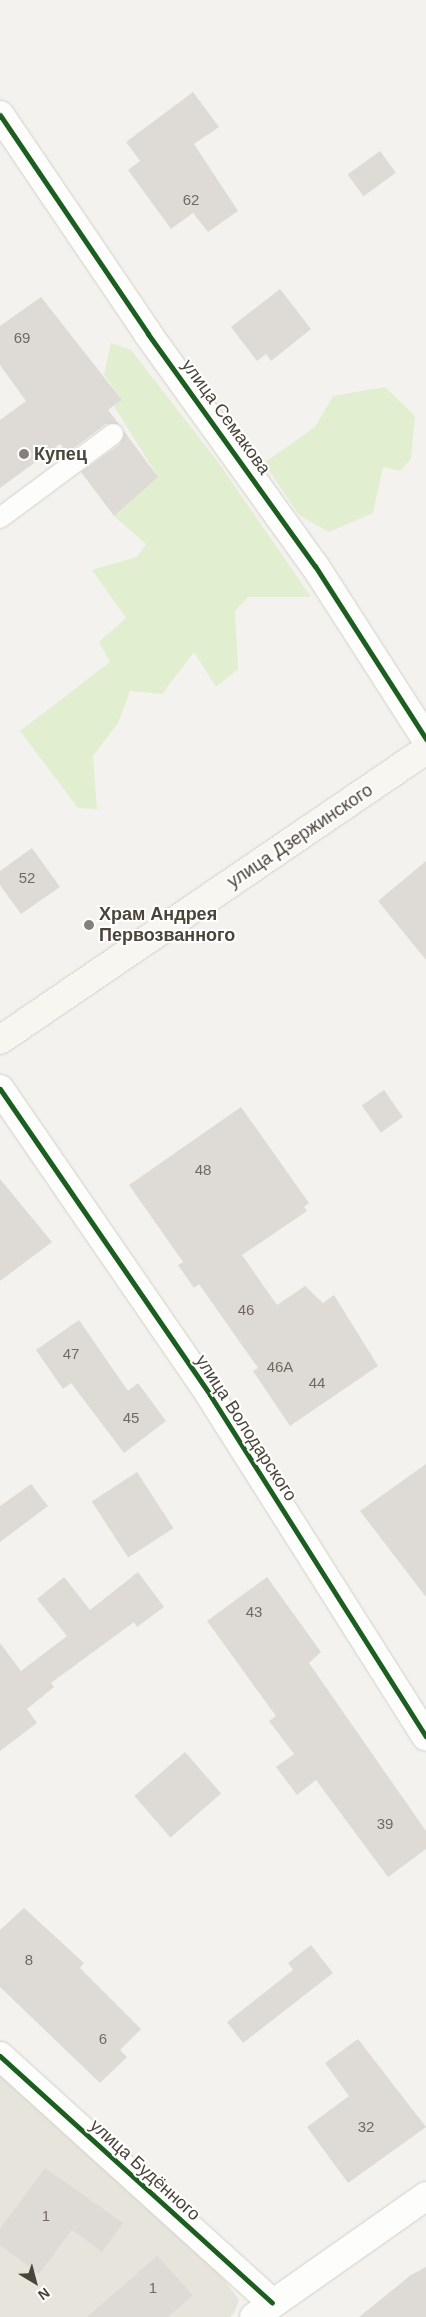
<!DOCTYPE html>
<html>
<head>
<meta charset="utf-8">
<style>
	body { margin:0 }
	#map { position:relative; width:426px; height:2317px; overflow:hidden; background:#f4f2ee; font-family:Arial,sans-serif }
	div>[style] { position:absolute }
	.residential>* { inset:0; background:#e7e4dc }
	.green>* { inset:0; background:#e1eecf }
	.building>* { inset:0; background:#dedbd6; transform-origin:0 0 }
	.roads { filter:drop-shadow(0 0 1px #d2d0cb) drop-shadow(0 0 1px #d2d0cb) }
	.service>* { height:20px; margin:-10px; padding:0 10px; transform-origin:10px; border-radius:10px; background:#fdfdfc }
	.minor>* { height:28px; margin:-14px; padding:0 14px; transform-origin:14px; border-radius:14px; background:#fdfdfc }
	.secondary>* { height:28px; margin:-14px; padding:0 14px; transform-origin:14px; border-radius:14px; background:#f7f6f1 }
	.cycleway>* { height:5px; margin:-2.5px; padding:0 2.5px; transform-origin:2.5px; border-radius:2.5px; background:#1b5e20 }
	.dots>* { width:14px; height:14px; translate:-50% -50%; box-sizing:border-box; border:2px solid #fff; border-radius:50% }
	span { translate:-50% -50%; white-space:nowrap; text-align:center; line-height:1.15; -webkit-text-stroke:4px #fff; paint-order:stroke }
	.number-label { font-size:15px; color:#706a61 }
	.number-label span { -webkit-text-stroke-width:0 }
	.street-label { font-size:18px; color:#4b4439 }
	.poi-label { font-size:18px; color:#4b4439; font-weight:700 }
	.left { translate:0 -50%; text-align:left }
	.north { position:absolute; left:10px; top:2257px; width:50px; height:50px; -webkit-text-stroke:4px #fff; paint-order:stroke; rotate:143deg; font-size:14px; font-weight:700; line-height:20px; text-align:center; color:#4b4439 }
	.north::after { content:''; display:block; margin:auto; width:18px; height:22px; background:#4b4439; clip-path:polygon(50% 0,100% 100%,50% 72%,0 100%) }
</style>
</head>
<body>
<div id="map">
	<div class="residential">
		<div style="clip-path:polygon(0 2071px,218px 2271px,239px 2300px,234px 2313px,230px 2317px,0 2317px)"></div>
	</div>
	<div class="green">
		<div style="clip-path:polygon(111px 343px,131px 350px,218px 462px,311px 597px,248px 597px,235px 611px,238px 669px,216px 687px,194px 652px,162px 694px,130px 691px,118px 723px,93px 756px,97px 809px,78px 808px,20px 731px,110px 662px,99px 642px,126px 618px,92px 570px,137px 557px,146px 544px,114px 516px,158px 477px,114px 406px,122px 400px,104px 375px)"></div>
		<div style="clip-path:polygon(385px 387px,415px 416px,411px 459px,400px 471px,383px 467px,373px 513px,329px 532px,299px 515px,264px 463px,315px 427px,333px 396px)"></div>
	</div>
	<div class="building">
		<div style="clip-path:polygon(193px 92px,219px 127px,194px 144px,238px 211px,208px 232px,193px 213px,171px 229px,128px 170px,140px 161px,126px 142px)"></div>
		<div style="left:380px;top:151px;width:27px;height:40px;rotate:54deg"></div>
		<div style="clip-path:polygon(280px 289px,311px 329px,271px 361px,266px 354px,257px 361px,231px 327px)"></div>
		<div style="clip-path:polygon(41px 297px,122px 400px,108px 410px,119px 424px,106px 424px,67px 453px,60px 444px,0 488px,0 420px,26px 401px,0 365px,0 326px)"></div>
		<div style="clip-path:polygon(124px 431px,158px 477px,114px 516px,81px 472px,120px 444px)"></div>
		<div style="clip-path:polygon(32px 848px,60px 887px,21px 914px,0 885px,0 871px)"></div>
		<div style="clip-path:polygon(426px 861px,426px 960px,378px 901px)"></div>
		<div style="left:384px;top:1090px;width:33px;height:27px;rotate:55deg"></div>
		<div style="clip-path:polygon(241px 1107px,309px 1203px,304px 1207px,307px 1211px,242px 1255px,277px 1305px,305px 1286px,323px 1303px,334px 1295px,378px 1366px,290px 1426px,253px 1371px,258px 1368px,199px 1284px,194px 1288px,178px 1265px,183px 1262px,129px 1185px)"></div>
		<div style="clip-path:polygon(0 1179px,52px 1242px,0 1281px)"></div>
		<div style="clip-path:polygon(79px 1320px,128px 1391px,138px 1383px,166px 1421px,124px 1453px,71px 1383px,63px 1389px,36px 1350px)"></div>
		<div style="clip-path:polygon(426px 1464px,426px 1597px,360px 1511px)"></div>
		<div style="left:137px;top:1472px;width:67px;height:54px;rotate:57deg"></div>
		<div style="clip-path:polygon(31px 1484px,48px 1506px,0 1542px,0 1506px)"></div>
		<div style="clip-path:polygon(138px 1572px,164px 1607px,137px 1627px,134px 1622px,51px 1683px,54px 1687px,27px 1709px,37px 1723px,0 1751px,0 1643px,21px 1671px,67px 1636px,37px 1599px,64px 1577px,90px 1610px)"></div>
		<div style="clip-path:polygon(267px 1577px,321px 1652px,309px 1663px,426px 1831px,426px 1849px,388px 1877px,316px 1780px,297px 1795px,276px 1767px,294px 1754px,269px 1721px,276px 1716px,207px 1621px)"></div>
		<div style="left:185px;top:1752px;width:55px;height:67px;rotate:49deg"></div>
		<div style="clip-path:polygon(24px 1908px,84px 1963px,80px 1968px,141px 2029px,120px 2050px,127px 2057px,100px 2083px,0 1987px,0 1930px)"></div>
		<div style="clip-path:polygon(311px 1945px,333px 1973px,243px 2043px,227px 2022px,293px 1970px,288px 1963px)"></div>
		<div style="clip-path:polygon(358px 2039px,426px 2127px,348px 2183px,307px 2127px,349px 2096px,325px 2063px)"></div>
		<div style="clip-path:polygon(45px 2168px,123px 2223px,102px 2252px,72px 2230px,39px 2274px,0 2245px,0 2229px)"></div>
		<div style="clip-path:polygon(157px 2256px,193px 2295px,168px 2317px,87px 2317px)"></div>
		<div style="clip-path:polygon(426px 2267px,426px 2317px,359px 2317px,411px 2275px)"></div>
	</div>
	<div class="roads">
		<div class="service">
			<div style="left:0;top:518px;width:141px;rotate:-36.6deg"></div>
		</div>
		<div class="minor">
			<div style="left:0;top:115px;width:264px;rotate:55.9deg"></div>
			<div style="left:148px;top:334px;width:286px;rotate:54.3deg"></div>
			<div style="left:315px;top:566px;width:206px;rotate:57.3deg"></div>
			<div style="left:0;top:1089px;width:371px;rotate:55.5deg"></div>
			<div style="left:210px;top:1395px;width:404px;rotate:57.7deg"></div>
			<div style="left:0;top:2056px;width:367px;rotate:42.2deg"></div>
			<div style="left:254px;top:2317px;width:210px;rotate:-35.1deg"></div>
		</div>
		<div class="secondary">
			<div style="left:0;top:1040px;width:515px;rotate:-34.25deg"></div>
		</div>
	</div>
	<div class="cycleway">
		<div style="left:0;top:115px;width:264px;rotate:55.9deg"></div>
		<div style="left:148px;top:334px;width:286px;rotate:54.3deg"></div>
		<div style="left:315px;top:566px;width:206px;rotate:57.3deg"></div>
		<div style="left:0;top:1089px;width:371px;rotate:55.5deg"></div>
		<div style="left:210px;top:1395px;width:404px;rotate:57.7deg"></div>
		<div style="left:0;top:2056px;width:367px;rotate:42.2deg"></div>
	</div>
	<div class="dots">
		<div style="left:24px;top:454px;background:#868178"></div>
		<div style="left:89px;top:925px;background:#868178"></div>
	</div>
	<div class="number-label">
		<span style="left:191px;top:200px">62</span>
		<span style="left:22px;top:338px">69</span>
		<span style="left:27px;top:878px">52</span>
		<span style="left:203px;top:1170px">48</span>
		<span style="left:246px;top:1310px">46</span>
		<span style="left:71px;top:1354px">47</span>
		<span style="left:280px;top:1367px">46А</span>
		<span style="left:317px;top:1383px">44</span>
		<span style="left:131px;top:1418px">45</span>
		<span style="left:254px;top:1612px">43</span>
		<span style="left:385px;top:1824px">39</span>
		<span style="left:29px;top:1960px">8</span>
		<span style="left:103px;top:2039px">6</span>
		<span style="left:366px;top:2127px">32</span>
		<span style="left:46px;top:2216px">1</span>
		<span style="left:153px;top:2288px">1</span>
	</div>
	<div class="street-label">
		<span style="left:226px;top:417px;rotate:54deg">улица Семакова</span>
		<span style="left:300px;top:836px;rotate:-34deg">улица Дзержинского</span>
		<span style="left:246px;top:1428px;rotate:57deg">улица Володарского</span>
		<span style="left:145px;top:2170px;rotate:42deg">улица Будённого</span>
	</div>
	<div class="poi-label">
		<span class="left" style="left:34px;top:454px">Купец</span>
		<span class="left" style="left:99px;top:925px">Храм Андрея<br>Первозванного</span>
	</div>
	<div class="north">N</div>
</div>
</body>
</html>
